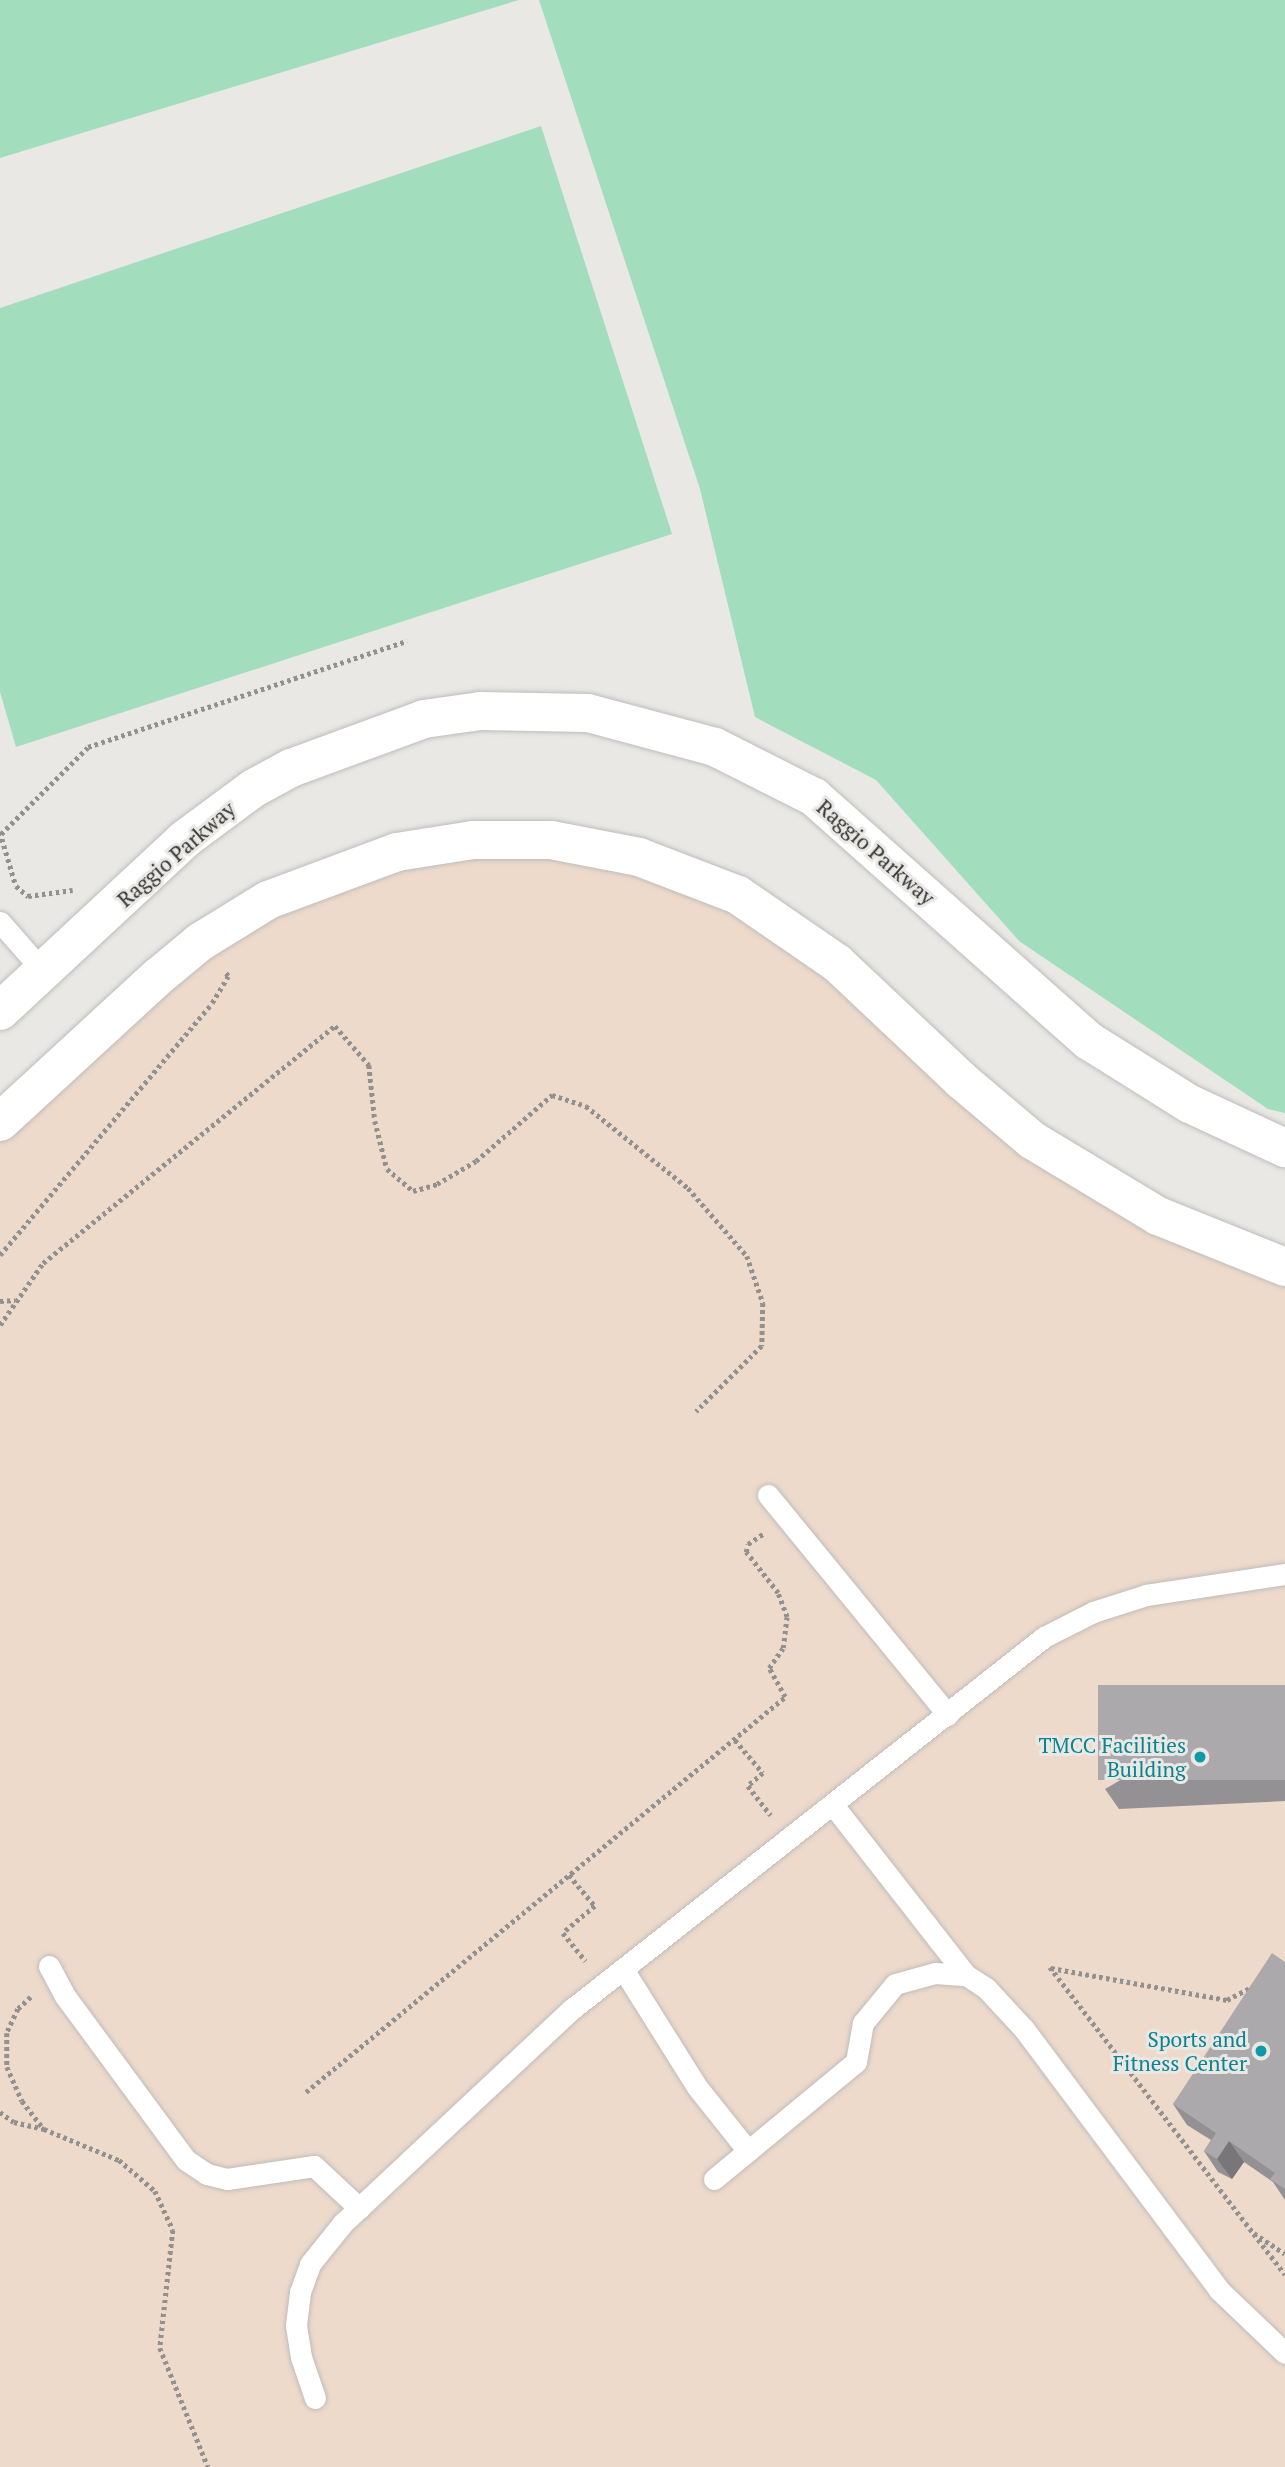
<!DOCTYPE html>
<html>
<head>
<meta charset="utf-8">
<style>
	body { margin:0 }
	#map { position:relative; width:1285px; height:2467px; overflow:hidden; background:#e9e8e5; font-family:"PT Serif",serif }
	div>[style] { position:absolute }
	.education>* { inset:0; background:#eedacb }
	.green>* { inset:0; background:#a2debd }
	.path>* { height:4.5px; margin-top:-2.25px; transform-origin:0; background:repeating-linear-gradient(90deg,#92918f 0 3.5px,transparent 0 7px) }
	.roads { filter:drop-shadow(0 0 2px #bebdba) drop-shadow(0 0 2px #bebdba) }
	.service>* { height:21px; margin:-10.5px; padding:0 10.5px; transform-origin:10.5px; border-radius:10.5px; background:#fff }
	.minor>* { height:38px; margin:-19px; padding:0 19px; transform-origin:19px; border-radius:19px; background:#fff }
	.wall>* { inset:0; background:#939194 }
	.shaded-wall>* { inset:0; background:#787678 }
	.building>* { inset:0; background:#aba9ac; transform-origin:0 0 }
	.dots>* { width:19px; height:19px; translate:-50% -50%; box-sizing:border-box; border:4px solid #e9e8e5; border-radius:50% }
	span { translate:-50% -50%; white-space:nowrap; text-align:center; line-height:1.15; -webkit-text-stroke:6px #e9e8e5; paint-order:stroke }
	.street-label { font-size:21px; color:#333332 }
	.culture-label { font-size:21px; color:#0d838f }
	.right { translate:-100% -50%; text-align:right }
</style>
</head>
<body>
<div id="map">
	<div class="education">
		<div style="clip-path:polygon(572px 846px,756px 911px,934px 1062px,1285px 1269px,1285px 2467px,0 2467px,0 1125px,213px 935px,389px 856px)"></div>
	</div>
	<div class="green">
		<div style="clip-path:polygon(0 0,519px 0,0 158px)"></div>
		<div style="clip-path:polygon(539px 0,1285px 0,1285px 1113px,1268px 1109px,1019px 941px,876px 780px,755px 717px,700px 489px)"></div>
		<div style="clip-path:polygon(541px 126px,672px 534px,16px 747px,0 692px,0 308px)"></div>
	</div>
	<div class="path">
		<div style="left:0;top:832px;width:56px;rotate:73.5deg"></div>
		<div style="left:16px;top:886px;width:16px;rotate:40deg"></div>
		<div style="left:28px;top:896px;width:45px;rotate:-7.6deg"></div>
		<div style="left:1px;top:834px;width:123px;rotate:-45deg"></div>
		<div style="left:88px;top:747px;width:336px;rotate:-18.4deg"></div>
		<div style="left:0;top:1255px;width:329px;rotate:-49.9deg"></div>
		<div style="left:212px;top:1003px;width:31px;rotate:-59deg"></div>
		<div style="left:228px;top:976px;width:6px;rotate:-129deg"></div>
		<div style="left:0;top:1301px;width:15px;rotate:-4deg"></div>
		<div style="left:0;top:1325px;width:75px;rotate:-55.3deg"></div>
		<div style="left:43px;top:1263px;width:376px;rotate:-39.1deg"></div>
		<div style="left:335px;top:1026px;width:52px;rotate:48.9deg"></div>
		<div style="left:369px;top:1065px;width:56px;rotate:83.9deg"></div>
		<div style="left:375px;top:1121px;width:49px;rotate:76deg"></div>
		<div style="left:387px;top:1169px;width:34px;rotate:40deg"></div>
		<div style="left:413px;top:1191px;width:25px;rotate:-16deg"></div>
		<div style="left:437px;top:1184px;width:45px;rotate:-30.5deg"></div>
		<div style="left:476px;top:1161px;width:101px;rotate:-41deg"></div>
		<div style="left:552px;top:1095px;width:36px;rotate:18deg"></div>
		<div style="left:586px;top:1106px;width:131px;rotate:38.8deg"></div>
		<div style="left:688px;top:1188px;width:90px;rotate:49.1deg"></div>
		<div style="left:747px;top:1256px;width:50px;rotate:71.2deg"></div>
		<div style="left:763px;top:1303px;width:43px;rotate:91.3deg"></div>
		<div style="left:762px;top:1346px;width:93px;rotate:135deg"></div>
		<div style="left:735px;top:1740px;width:43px;rotate:49.7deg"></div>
		<div style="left:763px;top:1773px;width:20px;rotate:139deg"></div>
		<div style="left:748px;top:1786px;width:37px;rotate:52deg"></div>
		<div style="left:569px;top:1875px;width:40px;rotate:50deg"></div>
		<div style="left:595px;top:1906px;width:42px;rotate:139.8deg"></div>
		<div style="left:563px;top:1933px;width:36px;rotate:51deg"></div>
		<div style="left:1050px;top:1967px;width:387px;rotate:52.6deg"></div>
		<div style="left:1051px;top:1968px;width:179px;rotate:10.3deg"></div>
		<div style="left:1227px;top:2000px;width:30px;rotate:-28deg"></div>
		<div style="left:31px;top:1997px;width:18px;rotate:137deg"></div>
		<div style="left:18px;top:2009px;width:26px;rotate:115deg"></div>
		<div style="left:7px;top:2033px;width:34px;rotate:90deg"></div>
		<div style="left:7px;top:2067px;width:37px;rotate:66deg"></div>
		<div style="left:22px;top:2101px;width:36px;rotate:52deg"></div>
		<div style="left:44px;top:2129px;width:81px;rotate:22.5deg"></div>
		<div style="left:119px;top:2160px;width:48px;rotate:40.7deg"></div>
		<div style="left:155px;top:2191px;width:43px;rotate:65.2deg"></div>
		<div style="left:173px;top:2230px;width:119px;rotate:96.3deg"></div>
		<div style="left:160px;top:2348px;width:128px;rotate:68deg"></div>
		<div style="left:306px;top:2092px;width:621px;rotate:-39.51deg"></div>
		<div style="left:785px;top:1697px;width:33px;rotate:-119deg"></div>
		<div style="left:769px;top:1668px;width:24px;rotate:-55deg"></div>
		<div style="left:783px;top:1648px;width:31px;rotate:-83deg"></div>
		<div style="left:787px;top:1617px;width:26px;rotate:-111deg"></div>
		<div style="left:778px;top:1593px;width:52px;rotate:-128deg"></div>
		<div style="left:746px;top:1552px;width:8px;rotate:-76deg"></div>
		<div style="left:748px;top:1544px;width:18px;rotate:-34deg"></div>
		<div style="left:0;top:2112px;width:17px;rotate:36deg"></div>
		<div style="left:14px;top:2122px;width:31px;rotate:13deg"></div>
		<div style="left:1254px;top:2233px;width:37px;rotate:34deg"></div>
	</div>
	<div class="roads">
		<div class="service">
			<div style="left:0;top:922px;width:65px;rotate:48.7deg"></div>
			<div style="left:768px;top:1495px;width:284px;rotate:50.7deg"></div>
			<div style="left:833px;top:1805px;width:216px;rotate:52deg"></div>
			<div style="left:49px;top:1966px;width:34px;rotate:62deg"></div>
			<div style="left:65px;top:1996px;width:204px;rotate:53.6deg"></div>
			<div style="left:186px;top:2160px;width:25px;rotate:34deg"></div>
			<div style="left:207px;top:2174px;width:21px;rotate:14deg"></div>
			<div style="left:227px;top:2179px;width:88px;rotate:-8.5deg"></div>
			<div style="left:314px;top:2166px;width:62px;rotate:43deg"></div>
			<div style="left:623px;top:1969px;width:139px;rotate:57.9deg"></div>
			<div style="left:697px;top:2087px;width:82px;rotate:51.4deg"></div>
			<div style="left:714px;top:2179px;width:184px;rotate:-39.5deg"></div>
			<div style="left:856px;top:2062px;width:40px;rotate:-80deg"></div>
			<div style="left:863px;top:2023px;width:50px;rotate:-50.6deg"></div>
			<div style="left:895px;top:1984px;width:41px;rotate:-15.4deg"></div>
			<div style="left:935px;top:1973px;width:31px;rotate:4deg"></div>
			<div style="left:966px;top:1975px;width:24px;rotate:33deg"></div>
			<div style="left:986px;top:1988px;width:56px;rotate:47.2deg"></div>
			<div style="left:1024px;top:2029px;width:326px;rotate:53.2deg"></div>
			<div style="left:1219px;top:2290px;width:91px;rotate:43.7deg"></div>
			<div style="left:315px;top:2398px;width:43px;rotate:-108.9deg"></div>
			<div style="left:301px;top:2357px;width:32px;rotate:-99deg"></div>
			<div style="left:296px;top:2325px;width:33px;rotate:-83deg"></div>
			<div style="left:300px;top:2292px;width:30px;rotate:-70deg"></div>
			<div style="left:310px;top:2264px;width:53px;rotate:-51.2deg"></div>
			<div style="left:343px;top:2223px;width:313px;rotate:-43.1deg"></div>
			<div style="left:572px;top:2009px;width:601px;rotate:-38.24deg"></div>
			<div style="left:1044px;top:1637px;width:55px;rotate:-27deg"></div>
			<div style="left:1093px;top:1612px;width:56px;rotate:-17.8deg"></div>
			<div style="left:1146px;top:1595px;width:141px;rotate:-8.6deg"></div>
		</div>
		<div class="minor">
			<div style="left:0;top:1011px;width:253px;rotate:-42.9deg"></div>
			<div style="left:185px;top:839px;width:86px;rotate:-36.5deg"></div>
			<div style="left:254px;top:788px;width:42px;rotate:-28.4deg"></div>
			<div style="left:291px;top:768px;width:142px;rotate:-20.2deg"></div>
			<div style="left:424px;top:719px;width:57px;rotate:-8.1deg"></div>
			<div style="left:480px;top:711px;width:108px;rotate:1.1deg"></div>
			<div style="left:588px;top:713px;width:131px;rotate:15deg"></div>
			<div style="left:715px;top:747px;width:111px;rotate:26.8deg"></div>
			<div style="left:814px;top:797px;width:368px;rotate:41.6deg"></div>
			<div style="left:1089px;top:1041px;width:119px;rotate:32deg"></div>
			<div style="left:1190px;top:1104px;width:105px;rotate:24.9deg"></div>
			<div style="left:0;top:1122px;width:216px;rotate:-42.6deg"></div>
			<div style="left:159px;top:976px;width:53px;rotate:-39.7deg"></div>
			<div style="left:200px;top:942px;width:80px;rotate:-31.7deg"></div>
			<div style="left:268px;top:900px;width:138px;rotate:-20.4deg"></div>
			<div style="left:397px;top:852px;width:77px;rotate:-9deg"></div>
			<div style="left:473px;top:840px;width:78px"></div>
			<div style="left:551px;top:840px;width:90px;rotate:10.9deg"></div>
			<div style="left:639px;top:857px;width:106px;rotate:21deg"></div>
			<div style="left:738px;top:895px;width:120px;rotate:34.5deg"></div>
			<div style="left:837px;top:963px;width:170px;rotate:43.3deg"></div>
			<div style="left:961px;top:1080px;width:93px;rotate:40.2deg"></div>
			<div style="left:1032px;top:1140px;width:147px;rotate:31.1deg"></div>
			<div style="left:1158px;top:1216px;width:137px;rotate:21.9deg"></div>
		</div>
	</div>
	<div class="wall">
		<div style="clip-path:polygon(1285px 1685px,1285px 1801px,1119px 1809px,1105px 1789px)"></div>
		<div style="clip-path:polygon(1285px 1962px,1285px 2200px,1273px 2182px,1244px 2162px,1232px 2179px,1218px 2172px,1204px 2151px,1211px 2140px,1187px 2125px,1173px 2104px)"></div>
	</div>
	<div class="shaded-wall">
		<div style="clip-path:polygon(1229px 2141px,1244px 2162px,1232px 2179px,1217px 2159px)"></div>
	</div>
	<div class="building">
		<div style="left:1285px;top:1685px;width:95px;height:187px;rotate:90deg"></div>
		<div style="clip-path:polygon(1272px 1953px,1285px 1962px,1285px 2189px,1270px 2179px,1275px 2173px,1229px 2141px,1217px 2159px,1204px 2151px,1216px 2133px,1173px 2104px)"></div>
	</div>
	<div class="dots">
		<div style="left:1200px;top:1757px;background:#0f9aa8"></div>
		<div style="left:1261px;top:2051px;background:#0f9aa8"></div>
	</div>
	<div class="street-label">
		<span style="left:876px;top:852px;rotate:41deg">Raggio Parkway</span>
		<span style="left:176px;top:854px;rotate:-41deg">Raggio Parkway</span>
	</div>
	<div class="culture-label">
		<span class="right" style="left:1186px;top:1757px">TMCC Facilities<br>Building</span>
		<span class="right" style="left:1247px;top:2051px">Sports and<br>Fitness Center</span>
	</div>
</div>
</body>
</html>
